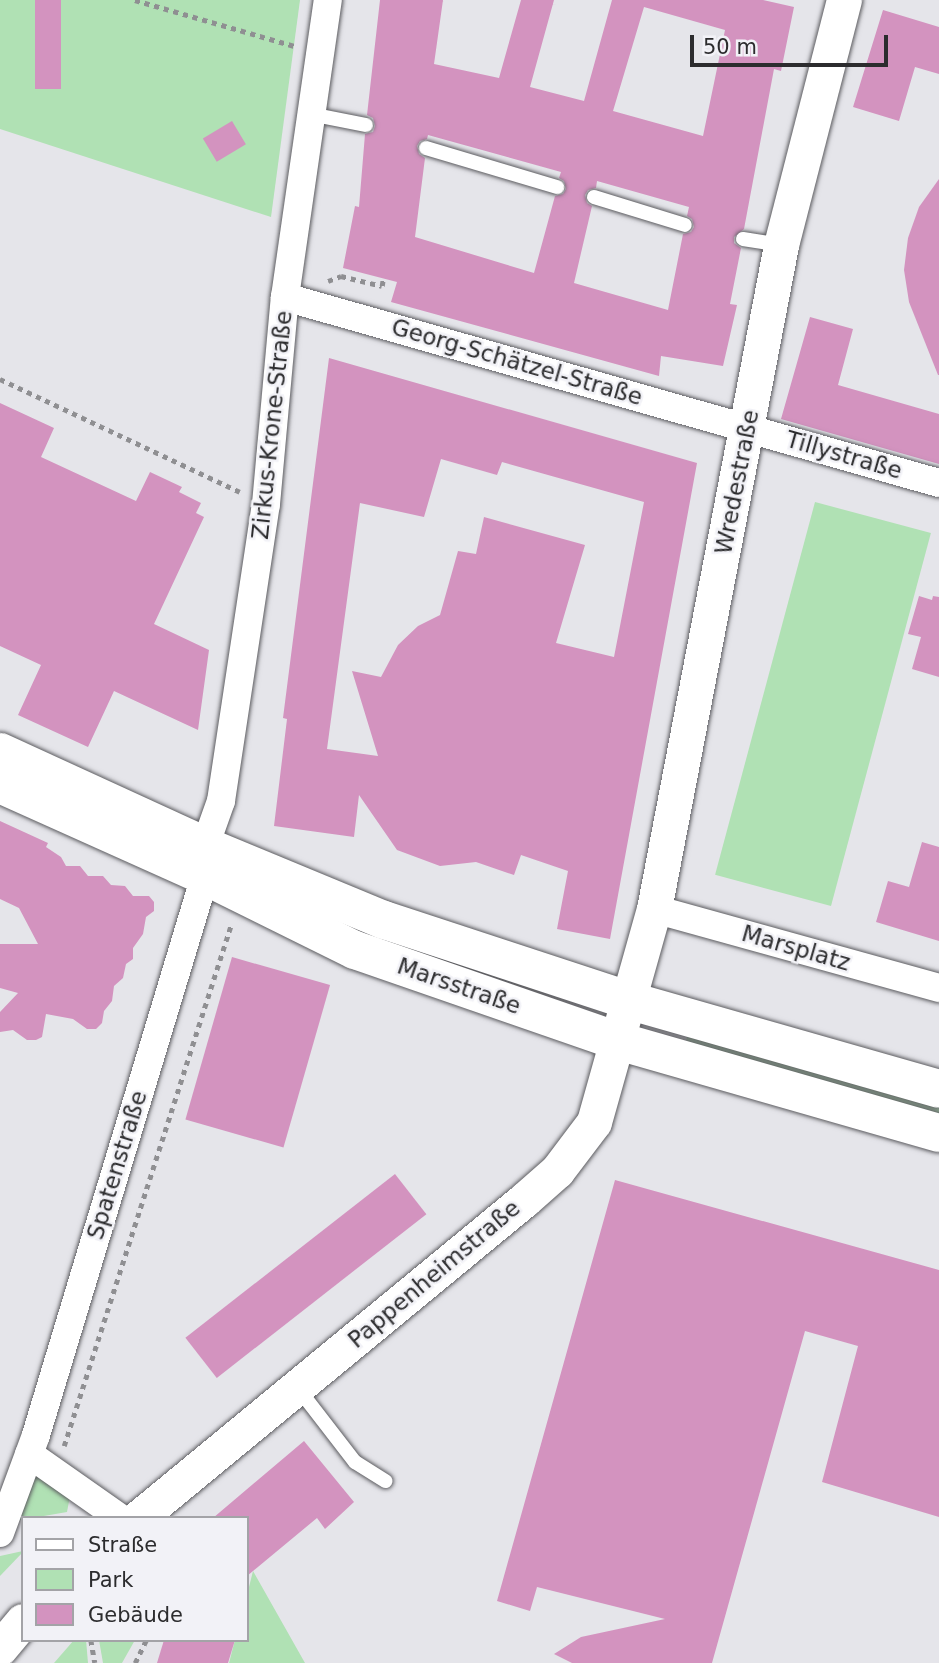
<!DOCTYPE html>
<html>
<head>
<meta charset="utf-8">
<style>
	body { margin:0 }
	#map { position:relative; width:939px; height:1663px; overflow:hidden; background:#e5e5ea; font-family:"DejaVu Sans",sans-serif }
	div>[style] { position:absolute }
	.green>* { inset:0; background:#b0e1b4; transform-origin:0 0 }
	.building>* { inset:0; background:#d393bf; transform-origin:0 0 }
	.path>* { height:4.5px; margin-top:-2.25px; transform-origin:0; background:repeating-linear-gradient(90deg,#8f8f92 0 5px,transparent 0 10px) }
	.roads { filter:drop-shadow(0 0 2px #5c5c60) drop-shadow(0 0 2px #5c5c60) }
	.service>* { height:14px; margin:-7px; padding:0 7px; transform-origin:7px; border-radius:7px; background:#fff }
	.minor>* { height:28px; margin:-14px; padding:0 14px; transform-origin:14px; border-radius:14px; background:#fff }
	.tertiary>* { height:35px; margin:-17.5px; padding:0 17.5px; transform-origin:17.5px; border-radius:17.5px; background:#fff }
	.secondary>* { height:38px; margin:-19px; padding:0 19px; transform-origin:19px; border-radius:19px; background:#fff }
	span { translate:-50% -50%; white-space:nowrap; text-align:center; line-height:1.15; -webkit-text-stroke:5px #f2f2f7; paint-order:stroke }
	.street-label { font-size:23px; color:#2c2c2e }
	.legend { position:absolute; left:21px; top:1516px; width:228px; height:126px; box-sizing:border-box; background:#f2f2f7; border:2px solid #a3a3a7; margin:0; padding:9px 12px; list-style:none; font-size:21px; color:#2c2c2e }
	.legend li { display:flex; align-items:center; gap:14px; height:35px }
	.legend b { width:35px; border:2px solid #a3a3a7 }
	.scale { position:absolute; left:690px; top:35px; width:198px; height:32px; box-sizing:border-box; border:4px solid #2c2c2e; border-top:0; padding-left:9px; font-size:21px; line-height:24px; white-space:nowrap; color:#2c2c2e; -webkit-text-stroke:5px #f2f2f7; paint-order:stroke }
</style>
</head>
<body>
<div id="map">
	<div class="green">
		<div style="clip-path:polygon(0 0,300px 0,271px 217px,0 129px)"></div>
		<div style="left:815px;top:502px;width:120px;height:386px;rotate:15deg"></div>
		<div style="clip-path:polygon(687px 1035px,939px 1101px,939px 1115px,686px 1044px)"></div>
		<div style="clip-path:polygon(31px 1470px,70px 1496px,67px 1512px,15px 1521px)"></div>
		<div style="clip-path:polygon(23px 1551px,23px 1552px,0 1576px,0 1556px)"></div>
		<div style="clip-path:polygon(253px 1571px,305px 1663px,229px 1663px,235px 1640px,247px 1640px,247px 1595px)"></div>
		<div style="clip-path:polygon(74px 1640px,86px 1640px,88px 1663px,54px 1663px)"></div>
		<div style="clip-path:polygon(99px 1640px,135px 1640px,122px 1663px,103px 1663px)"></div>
	</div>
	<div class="building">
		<div style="left:35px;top:0;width:26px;height:89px"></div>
		<div style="clip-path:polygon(evenodd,380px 0,443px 0,434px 64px,499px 78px,521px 0,554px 0,530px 87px,584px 101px,612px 0,763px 0,794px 7px,781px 71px,774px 69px,744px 229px,734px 237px,734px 243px,741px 248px,730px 304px,737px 305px,723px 366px,661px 356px,659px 376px,391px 302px,397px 282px,343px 268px,355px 206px,359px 207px,365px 134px,373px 132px,375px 126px,373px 118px,367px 115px,380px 0,644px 7px,725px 30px,703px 136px,613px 111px,644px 7px,380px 0,428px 135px,561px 172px,559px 178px,564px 181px,566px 189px,563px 194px,555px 196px,534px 273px,415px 237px,425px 158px,419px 154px,417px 146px,420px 141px,427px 139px,428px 135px,380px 0,597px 181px,689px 207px,687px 216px,692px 219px,694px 227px,691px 232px,683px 234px,668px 310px,574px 283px,592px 206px,587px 203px,585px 195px,588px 190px,596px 188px,597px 181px)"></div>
		<div style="clip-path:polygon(883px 10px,939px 27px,939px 74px,915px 67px,899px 121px,853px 107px)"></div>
		<div style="left:232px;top:121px;width:27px;height:34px;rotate:59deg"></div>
		<div style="clip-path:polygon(939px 179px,939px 375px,938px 375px,909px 302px,904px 270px,908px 238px,919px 207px)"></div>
		<div style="clip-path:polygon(810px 317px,853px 329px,838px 385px,939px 414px,939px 464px,781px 419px)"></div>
		<div style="clip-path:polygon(evenodd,329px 358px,697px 463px,610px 939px,557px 929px,568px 871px,521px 855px,514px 875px,476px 862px,440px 866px,397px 850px,359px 795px,354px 837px,274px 826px,287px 719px,283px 718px,329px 358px,441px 459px,497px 475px,502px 462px,644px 502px,614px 657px,556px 643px,585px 545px,484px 517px,476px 554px,458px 551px,440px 615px,418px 626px,398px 645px,381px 677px,352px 671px,378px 756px,327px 749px,360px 503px,424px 517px,441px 459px)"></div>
		<div style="clip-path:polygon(0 403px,54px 428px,41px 457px,136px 501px,150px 472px,182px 487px,179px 492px,201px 503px,196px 513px,204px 517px,154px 624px,209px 650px,198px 730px,114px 691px,88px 747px,18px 715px,41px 665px,0 646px)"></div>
		<div style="clip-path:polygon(919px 596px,932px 600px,933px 596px,939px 597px,939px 677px,912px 669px,921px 637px,908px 634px)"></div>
		<div style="clip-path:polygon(0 821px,48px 843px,46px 847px,61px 857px,66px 866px,80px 866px,88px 876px,103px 876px,111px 885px,125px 886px,133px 896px,149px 896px,154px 902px,154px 911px,146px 917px,143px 934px,133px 948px,133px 959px,126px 964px,123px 978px,114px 986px,112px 1001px,104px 1011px,102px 1023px,96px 1029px,87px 1029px,73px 1019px,46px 1014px,42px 1037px,36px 1040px,27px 1040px,13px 1030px,0 1032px,0 1012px,18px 993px,0 988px,0 944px,38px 944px,19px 908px,0 899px)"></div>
		<div style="clip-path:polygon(922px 842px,939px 847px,939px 941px,876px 922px,888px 881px,909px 887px)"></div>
		<div style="left:232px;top:957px;width:102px;height:169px;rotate:16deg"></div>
		<div style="left:395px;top:1174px;width:51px;height:266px;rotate:52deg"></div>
		<div style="clip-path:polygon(615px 1180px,939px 1270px,939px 1517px,822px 1482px,858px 1346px,805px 1331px,712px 1663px,572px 1663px,554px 1654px,581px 1637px,665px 1619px,537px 1587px,530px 1611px,497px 1601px)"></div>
		<div style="clip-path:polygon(304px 1441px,354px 1502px,325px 1529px,317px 1518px,247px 1576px,247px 1518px,213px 1518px)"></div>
		<div style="clip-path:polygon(164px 1640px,235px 1640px,228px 1663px,157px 1663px)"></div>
	</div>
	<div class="path">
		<div style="left:135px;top:0;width:166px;rotate:16.1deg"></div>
		<div style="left:328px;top:281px;width:14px;rotate:-21deg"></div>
		<div style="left:341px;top:276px;width:42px;rotate:13.7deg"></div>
		<div style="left:382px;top:286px;width:7px;rotate:-82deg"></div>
		<div style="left:0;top:379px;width:265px;rotate:25.2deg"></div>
		<div style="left:64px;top:1446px;width:547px;rotate:-72.23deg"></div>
		<div style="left:91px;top:1640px;width:23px;rotate:80deg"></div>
		<div style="left:135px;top:1663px;width:25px;rotate:-64deg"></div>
	</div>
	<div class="roads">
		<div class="service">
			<div style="left:310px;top:114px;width:57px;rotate:11.1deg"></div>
			<div style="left:426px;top:148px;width:137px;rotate:16.6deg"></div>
			<div style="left:594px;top:197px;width:95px;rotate:17.1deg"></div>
			<div style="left:743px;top:239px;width:38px;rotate:9deg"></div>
			<div style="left:297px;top:1387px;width:95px;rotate:52.3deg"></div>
			<div style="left:355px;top:1462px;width:36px;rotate:32deg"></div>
		</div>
		<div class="minor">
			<div style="left:285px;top:297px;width:680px;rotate:15.88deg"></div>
			<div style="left:205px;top:846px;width:48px;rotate:-70.4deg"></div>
			<div style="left:221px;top:801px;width:300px;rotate:-81.4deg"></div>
			<div style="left:266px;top:504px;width:208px;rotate:-84.8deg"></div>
			<div style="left:285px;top:297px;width:300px;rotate:-81.8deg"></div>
			<div style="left:654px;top:909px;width:296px;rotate:15.5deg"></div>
			<div style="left:29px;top:1454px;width:111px;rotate:35.1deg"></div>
			<div style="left:0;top:1533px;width:104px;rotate:-69.8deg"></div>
			<div style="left:36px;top:1435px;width:584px;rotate:-73.18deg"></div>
		</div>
		<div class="tertiary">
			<div style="left:138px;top:1518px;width:500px;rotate:-39.48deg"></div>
			<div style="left:524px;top:1200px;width:44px;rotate:-41.3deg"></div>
			<div style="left:557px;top:1171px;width:61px;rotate:-52.9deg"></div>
			<div style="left:594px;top:1122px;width:221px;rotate:-74.3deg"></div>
			<div style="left:654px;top:909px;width:676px;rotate:-79.17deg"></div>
			<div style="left:781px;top:245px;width:253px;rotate:-75.6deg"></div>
			<div style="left:0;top:1648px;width:35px;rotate:-50deg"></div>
		</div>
		<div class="secondary">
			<div style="left:0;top:752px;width:226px;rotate:24.6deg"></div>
			<div style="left:205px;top:846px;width:194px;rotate:22.5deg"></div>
			<div style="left:384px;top:920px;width:256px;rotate:18.2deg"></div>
			<div style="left:627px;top:1000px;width:324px;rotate:15.9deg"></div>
			<div style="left:0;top:784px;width:225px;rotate:24.2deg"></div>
			<div style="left:205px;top:876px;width:167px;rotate:26.3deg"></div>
			<div style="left:355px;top:950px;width:278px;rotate:19.1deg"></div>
			<div style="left:618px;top:1041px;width:334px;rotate:16deg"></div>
		</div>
	</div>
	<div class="street-label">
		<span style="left:517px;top:362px;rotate:16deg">Georg-Schätzel-Straße</span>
		<span style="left:272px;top:425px;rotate:-84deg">Zirkus-Krone-Straße</span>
		<span style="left:844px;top:455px;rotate:16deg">Tillystraße</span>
		<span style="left:737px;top:482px;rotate:-79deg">Wredestraße</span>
		<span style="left:796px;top:948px;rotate:16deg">Marsplatz</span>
		<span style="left:459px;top:986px;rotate:19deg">Marsstraße</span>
		<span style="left:117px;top:1165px;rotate:-73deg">Spatenstraße</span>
		<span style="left:434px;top:1274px;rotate:-40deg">Pappenheimstraße</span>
	</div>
	<ul class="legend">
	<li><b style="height:9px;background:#fff"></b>Straße</li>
	<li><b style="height:19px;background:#b0e1b4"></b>Park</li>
	<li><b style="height:19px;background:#d393bf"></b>Gebäude</li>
	</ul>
	<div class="scale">50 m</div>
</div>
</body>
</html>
